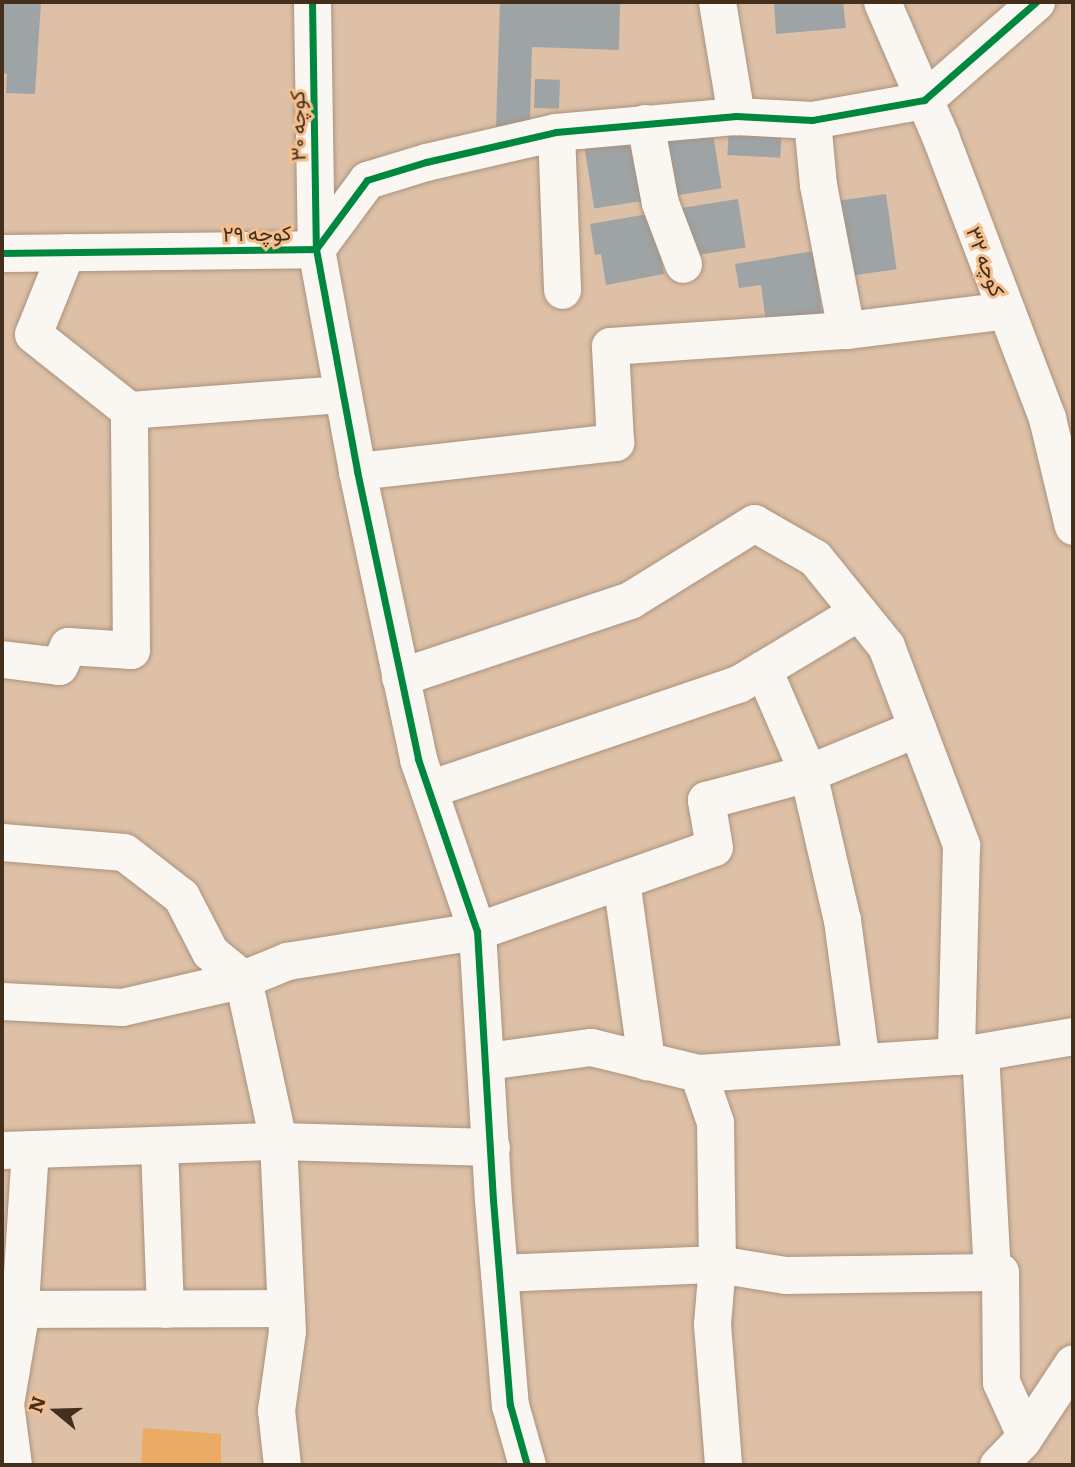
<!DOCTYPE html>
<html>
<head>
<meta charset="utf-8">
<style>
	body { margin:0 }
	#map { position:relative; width:1075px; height:1467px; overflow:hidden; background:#ddc0a6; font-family:Literata,Vazirmatn,serif }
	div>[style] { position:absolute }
	.green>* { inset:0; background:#ecab64 }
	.building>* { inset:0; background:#9ea3a5; transform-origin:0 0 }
	.roads { filter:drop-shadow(0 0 2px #a9927e) drop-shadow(0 0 2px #a9927e) }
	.minor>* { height:37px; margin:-18.5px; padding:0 18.5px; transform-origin:18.5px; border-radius:18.5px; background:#faf6f2 }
	.cycleway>* { height:7px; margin:-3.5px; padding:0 3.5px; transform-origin:3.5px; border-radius:3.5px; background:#00873e }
	span { translate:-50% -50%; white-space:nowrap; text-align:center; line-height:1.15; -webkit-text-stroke:6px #f4bf8f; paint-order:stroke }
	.street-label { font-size:21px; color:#442f1c }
	.frame { position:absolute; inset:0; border:4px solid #442f1c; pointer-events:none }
	.north { position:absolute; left:21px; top:1376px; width:70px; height:70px; -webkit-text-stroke:5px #f4bf8f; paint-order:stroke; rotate:289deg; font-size:19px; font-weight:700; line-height:28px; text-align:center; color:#442f1c }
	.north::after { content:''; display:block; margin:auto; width:24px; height:32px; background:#442f1c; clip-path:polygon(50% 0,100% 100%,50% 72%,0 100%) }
</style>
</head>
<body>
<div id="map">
	<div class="green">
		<div style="clip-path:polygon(143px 1428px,221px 1434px,221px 1465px,141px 1465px)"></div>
	</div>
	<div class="building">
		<div style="clip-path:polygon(2px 2px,41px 2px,35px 94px,6px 93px,7px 74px,2px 73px)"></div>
		<div style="clip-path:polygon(500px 2px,620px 2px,619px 50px,532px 47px,530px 120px,496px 127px)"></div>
		<div style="clip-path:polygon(774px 2px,843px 2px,846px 28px,776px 34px)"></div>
		<div style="left:535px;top:79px;width:25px;height:29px;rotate:2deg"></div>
		<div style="left:711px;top:121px;width:68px;height:56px;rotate:81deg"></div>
		<div style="left:729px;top:124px;width:53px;height:31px;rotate:3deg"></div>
		<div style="left:637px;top:140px;width:61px;height:53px;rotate:81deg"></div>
		<div style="left:886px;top:194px;width:76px;height:54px;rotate:82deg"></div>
		<div style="left:738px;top:199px;width:49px;height:62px;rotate:81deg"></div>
		<div style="clip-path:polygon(654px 213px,664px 274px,606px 285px,601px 254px,595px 255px,590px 224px)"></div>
		<div style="clip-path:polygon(813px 251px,822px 313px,766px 322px,761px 285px,739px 288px,735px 264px)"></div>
	</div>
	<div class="roads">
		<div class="minor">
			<div style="left:312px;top:2px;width:247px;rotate:89.1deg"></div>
			<div style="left:316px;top:249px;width:226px;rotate:79.5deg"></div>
			<div style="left:357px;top:471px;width:294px;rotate:78deg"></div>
			<div style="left:418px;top:759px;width:182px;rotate:71.1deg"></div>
			<div style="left:477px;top:931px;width:269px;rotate:86.6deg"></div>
			<div style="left:493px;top:1200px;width:206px;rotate:85.3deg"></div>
			<div style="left:510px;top:1405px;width:62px;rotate:74.2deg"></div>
			<div style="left:717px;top:2px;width:116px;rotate:80.5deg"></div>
			<div style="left:882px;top:2px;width:146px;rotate:66.6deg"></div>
			<div style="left:940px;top:136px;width:302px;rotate:69.2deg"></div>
			<div style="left:1047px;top:418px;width:111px;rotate:76.5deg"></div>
			<div style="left:645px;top:123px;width:81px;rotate:79.4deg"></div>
			<div style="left:660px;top:203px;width:65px;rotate:69.3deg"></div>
			<div style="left:556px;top:132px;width:158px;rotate:87.8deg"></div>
			<div style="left:66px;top:252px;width:88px;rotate:111.9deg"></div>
			<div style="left:33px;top:334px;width:122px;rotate:38.4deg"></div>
			<div style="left:2px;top:253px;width:314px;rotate:-0.7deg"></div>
			<div style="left:316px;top:249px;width:86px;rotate:-53.5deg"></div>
			<div style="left:367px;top:180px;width:62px;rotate:-17deg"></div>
			<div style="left:426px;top:162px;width:133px;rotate:-13deg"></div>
			<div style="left:556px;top:132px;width:181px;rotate:-5.1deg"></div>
			<div style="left:736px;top:116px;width:76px;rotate:3deg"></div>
			<div style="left:812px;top:120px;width:114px;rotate:-10.1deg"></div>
			<div style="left:924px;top:100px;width:149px;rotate:-41.2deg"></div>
			<div style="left:846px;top:330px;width:161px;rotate:-7.1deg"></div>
			<div style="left:357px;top:471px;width:260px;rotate:-6.4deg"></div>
			<div style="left:615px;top:442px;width:96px;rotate:-93deg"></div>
			<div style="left:610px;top:346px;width:237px;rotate:-3.9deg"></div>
			<div style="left:846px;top:330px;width:148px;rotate:-100.9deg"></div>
			<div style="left:818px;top:185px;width:65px;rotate:-95.3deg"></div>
			<div style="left:2px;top:659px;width:57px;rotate:7deg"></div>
			<div style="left:59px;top:666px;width:22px;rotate:-66deg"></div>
			<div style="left:68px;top:646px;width:63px;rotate:3.6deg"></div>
			<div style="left:131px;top:650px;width:240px;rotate:-90.5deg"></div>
			<div style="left:129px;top:410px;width:214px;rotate:-4.3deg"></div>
			<div style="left:763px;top:669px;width:113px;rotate:66.6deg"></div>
			<div style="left:808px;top:773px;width:151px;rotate:77deg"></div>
			<div style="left:842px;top:920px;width:143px;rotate:82.4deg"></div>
			<div style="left:400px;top:677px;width:243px;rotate:-18.5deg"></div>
			<div style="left:630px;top:600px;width:146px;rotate:-31.8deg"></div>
			<div style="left:754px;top:523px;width:70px;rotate:29.8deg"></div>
			<div style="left:815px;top:558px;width:113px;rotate:51.1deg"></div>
			<div style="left:886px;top:646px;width:213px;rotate:69.3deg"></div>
			<div style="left:961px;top:845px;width:211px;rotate:91.4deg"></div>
			<div style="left:429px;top:789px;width:326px;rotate:-18.8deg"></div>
			<div style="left:738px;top:684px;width:140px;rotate:-31deg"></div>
			<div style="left:2px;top:842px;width:122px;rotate:4.7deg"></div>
			<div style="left:124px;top:852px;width:72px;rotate:37.7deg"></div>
			<div style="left:181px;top:896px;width:63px;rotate:62.6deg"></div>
			<div style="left:210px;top:952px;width:43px;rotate:39.3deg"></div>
			<div style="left:243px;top:979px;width:166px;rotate:77.8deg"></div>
			<div style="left:278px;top:1141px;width:190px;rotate:87.3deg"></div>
			<div style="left:287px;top:1331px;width:80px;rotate:97.9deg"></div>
			<div style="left:276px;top:1410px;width:55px;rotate:83.8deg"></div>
			<div style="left:621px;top:880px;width:183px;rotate:82.1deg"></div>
			<div style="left:2px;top:1001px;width:120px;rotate:2.9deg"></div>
			<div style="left:122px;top:1007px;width:124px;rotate:-13deg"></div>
			<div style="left:243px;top:979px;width:48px;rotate:-22.2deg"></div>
			<div style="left:287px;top:961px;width:192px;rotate:-9deg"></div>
			<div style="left:477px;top:931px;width:251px;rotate:-19.5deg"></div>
			<div style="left:714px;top:847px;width:48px;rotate:-99.7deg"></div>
			<div style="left:706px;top:800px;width:106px;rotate:-14.8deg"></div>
			<div style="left:808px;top:773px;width:118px;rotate:-22.4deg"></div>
			<div style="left:980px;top:1052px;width:220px;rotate:86.9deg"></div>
			<div style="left:487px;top:1061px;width:105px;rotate:-7.7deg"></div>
			<div style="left:591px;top:1047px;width:110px;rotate:13.7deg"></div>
			<div style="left:698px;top:1073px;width:52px;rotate:70.9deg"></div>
			<div style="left:715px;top:1122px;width:142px;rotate:89.2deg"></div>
			<div style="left:717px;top:1264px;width:60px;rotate:94.8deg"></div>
			<div style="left:712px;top:1324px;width:141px;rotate:85.5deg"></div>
			<div style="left:698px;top:1073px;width:259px;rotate:-3.8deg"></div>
			<div style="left:956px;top:1056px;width:119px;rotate:-9.7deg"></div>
			<div style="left:159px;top:1146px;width:163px;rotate:87.9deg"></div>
			<div style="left:2px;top:1150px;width:276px;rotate:-1.9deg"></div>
			<div style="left:278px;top:1141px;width:213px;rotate:1.6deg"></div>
			<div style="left:499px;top:1273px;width:218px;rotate:-2.4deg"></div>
			<div style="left:717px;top:1264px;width:69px;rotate:9.2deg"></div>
			<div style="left:785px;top:1275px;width:215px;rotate:-0.8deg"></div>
			<div style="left:1000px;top:1272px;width:110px;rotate:89.5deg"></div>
			<div style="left:1001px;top:1382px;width:58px;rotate:65.6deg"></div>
			<div style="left:19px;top:1319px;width:168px;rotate:-86.3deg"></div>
			<div style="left:2px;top:1404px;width:3px"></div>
			<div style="left:5px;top:1404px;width:96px;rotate:-80.4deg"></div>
			<div style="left:21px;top:1309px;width:265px;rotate:-0.2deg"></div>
			<div style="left:5px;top:1404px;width:62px;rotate:82.5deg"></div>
			<div style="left:998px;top:1465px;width:35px;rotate:-46deg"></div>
			<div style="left:1022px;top:1440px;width:92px;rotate:-56.5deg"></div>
		</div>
	</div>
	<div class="cycleway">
		<div style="left:312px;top:2px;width:247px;rotate:89.1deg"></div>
		<div style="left:316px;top:249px;width:226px;rotate:79.5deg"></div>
		<div style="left:357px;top:471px;width:294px;rotate:78deg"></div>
		<div style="left:418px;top:759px;width:182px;rotate:71.1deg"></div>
		<div style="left:477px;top:931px;width:269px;rotate:86.6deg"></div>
		<div style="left:493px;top:1200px;width:206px;rotate:85.3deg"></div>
		<div style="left:510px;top:1405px;width:62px;rotate:74.2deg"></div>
		<div style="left:2px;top:253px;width:314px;rotate:-0.7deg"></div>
		<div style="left:316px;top:249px;width:86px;rotate:-53.5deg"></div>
		<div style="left:367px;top:180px;width:62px;rotate:-17deg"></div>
		<div style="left:426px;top:162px;width:133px;rotate:-13deg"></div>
		<div style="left:556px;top:132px;width:181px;rotate:-5.1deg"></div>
		<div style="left:736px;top:116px;width:76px;rotate:3deg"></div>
		<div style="left:812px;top:120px;width:114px;rotate:-10.1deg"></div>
		<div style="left:924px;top:100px;width:149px;rotate:-41.2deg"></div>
	</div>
	<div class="street-label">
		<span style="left:296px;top:126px;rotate:-91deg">کوچه ۳۰</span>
		<span style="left:257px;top:232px;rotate:-1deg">کوچه ۲۹</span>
		<span style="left:987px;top:261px;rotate:69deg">کوچه ۳۲</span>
	</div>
	<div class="frame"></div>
	<div class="north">N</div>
</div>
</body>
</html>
